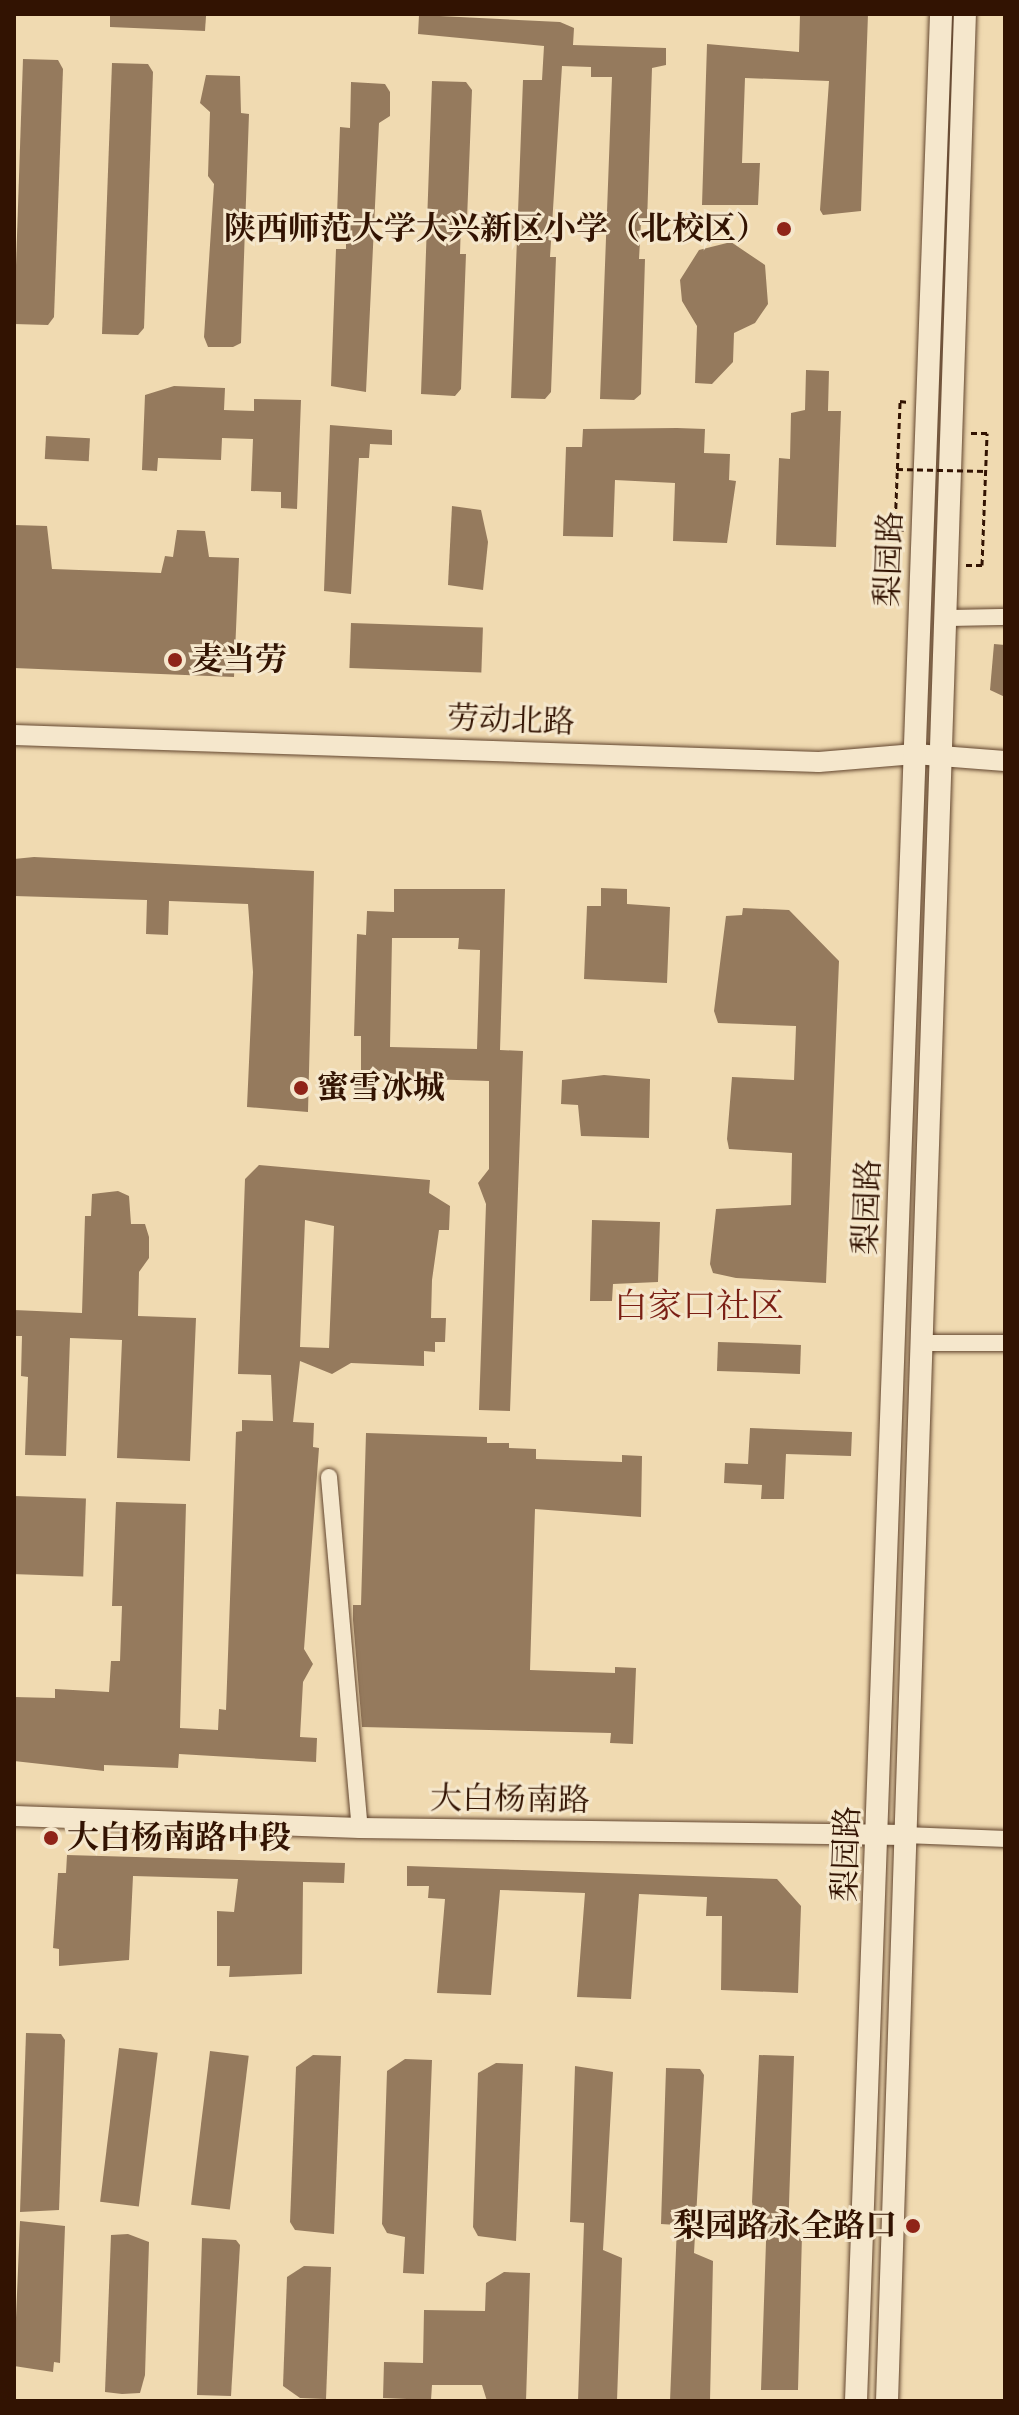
<!DOCTYPE html>
<html>
<head>
<meta charset="utf-8">
<style>
	body { margin:0 }
	#map { position:relative; width:1019px; height:2415px; overflow:hidden; background:#f0dab1; font-family:"IM FELL Great Primer","Noto Serif SC",serif }
	div>[style] { position:absolute }
	.building>* { inset:0; background:#957a5d; transform-origin:0 0 }
	.path>* { height:3px; margin-top:-1.5px; transform-origin:0; background:repeating-linear-gradient(90deg,#321302 0 6px,transparent 0 10px) }
	.roads { filter:drop-shadow(0 0 2px #62452e) drop-shadow(0 0 2px #62452e) }
	.minor>* { height:16px; margin:-8px; padding:0 8px; transform-origin:8px; border-radius:8px; background:#f5e7cc }
	.tertiary>* { height:20px; margin:-10px; padding:0 10px; transform-origin:10px; border-radius:10px; background:#f5e7cc }
	.secondary>* { height:22px; margin:-11px; padding:0 11px; transform-origin:11px; border-radius:11px; background:#f5e7cc }
	.path-bridge>* { height:3px; margin-top:-1.5px; transform-origin:0; background:repeating-linear-gradient(90deg,#321302 0 6px,transparent 0 10px) }
	.dots>* { width:22px; height:22px; translate:-50% -50%; box-sizing:border-box; border:4px solid #f5e7cc; border-radius:50% }
	span { translate:-50% -50%; white-space:nowrap; text-align:center; line-height:1.15; -webkit-text-stroke:6px #f5e7cc; paint-order:stroke }
	.poi-label { font-size:32px; color:#321302; font-weight:700 }
	.right { translate:-100% -50%; text-align:right }
	.left { translate:0 -50%; text-align:left }
	.street-label { font-size:32px; color:#321302 }
	.neighbourhood-label { font-size:34px; color:#7a1f14 }
	.frame { position:absolute; inset:0; border:16px solid #321302; pointer-events:none }
</style>
</head>
<body>
<div id="map">
	<div class="building">
		<div style="clip-path:polygon(110px 14px,206px 16px,205px 31px,110px 27px)"></div>
		<div style="clip-path:polygon(800px 14px,868px 14px,861px 211px,823px 215px,820px 210px,829px 81px,745px 78px,742px 163px,760px 163px,758px 205px,702px 205px,707px 44px,799px 52px)"></div>
		<div style="clip-path:polygon(419px 15px,560px 22px,574px 28px,573px 45px,666px 48px,666px 65px,652px 68px,647px 223px,641px 223px,639px 259px,645px 259px,641px 394px,634px 400px,600px 399px,612px 77px,591px 77px,591px 67px,562px 66px,550px 257px,556px 257px,551px 392px,545px 399px,511px 398px,523px 80px,542px 80px,544px 46px,418px 34px)"></div>
		<div style="clip-path:polygon(23px 59px,58px 60px,63px 69px,54px 317px,48px 325px,14px 324px)"></div>
		<div style="clip-path:polygon(112px 63px,148px 64px,153px 72px,144px 328px,138px 335px,102px 334px)"></div>
		<div style="clip-path:polygon(206px 75px,240px 76px,241px 113px,249px 114px,241px 343px,233px 347px,208px 347px,204px 337px,214px 184px,208px 176px,210px 112px,200px 103px)"></div>
		<div style="clip-path:polygon(432px 81px,466px 82px,472px 90px,467px 220px,461px 220px,460px 254px,466px 254px,461px 389px,455px 396px,421px 394px)"></div>
		<div style="clip-path:polygon(351px 82px,385px 84px,390px 92px,390px 116px,379px 123px,366px 392px,331px 386px,336px 249px,346px 249px,346px 234px,347px 216px,337px 216px,340px 127px,350px 128px)"></div>
		<div style="clip-path:polygon(731px 242px,765px 265px,768px 304px,755px 323px,734px 333px,733px 362px,712px 384px,695px 383px,697px 326px,682px 301px,680px 280px,699px 250px)"></div>
		<div style="clip-path:polygon(806px 370px,829px 371px,828px 411px,841px 411px,836px 547px,776px 545px,779px 458px,790px 459px,791px 413px,805px 410px)"></div>
		<div style="clip-path:polygon(174px 386px,225px 388px,224px 410px,254px 411px,254px 399px,301px 400px,297px 509px,281px 508px,281px 492px,251px 491px,253px 439px,222px 438px,221px 460px,158px 458px,157px 471px,142px 470px,145px 395px)"></div>
		<div style="clip-path:polygon(330px 425px,392px 430px,392px 445px,370px 444px,369px 458px,359px 458px,351px 594px,324px 591px)"></div>
		<div style="clip-path:polygon(677px 428px,705px 429px,704px 453px,730px 454px,729px 480px,736px 481px,727px 543px,673px 541px,675px 483px,615px 480px,613px 537px,563px 536px,566px 447px,582px 447px,583px 429px)"></div>
		<div style="left:46px;top:436px;width:44px;height:23px;rotate:3deg"></div>
		<div style="clip-path:polygon(452px 506px,481px 510px,488px 542px,483px 590px,448px 585px)"></div>
		<div style="clip-path:polygon(14px 525px,47px 526px,52px 569px,161px 573px,165px 556px,173px 557px,177px 530px,205px 531px,209px 557px,239px 558px,234px 677px,14px 668px)"></div>
		<div style="left:351px;top:623px;width:132px;height:45px;rotate:2deg"></div>
		<div style="clip-path:polygon(994px 644px,1005px 645px,1005px 697px,990px 690px)"></div>
		<div style="clip-path:polygon(34px 857px,314px 871px,308px 1112px,247px 1107px,253px 972px,248px 904px,169px 901px,168px 935px,146px 934px,147px 900px,14px 896px,14px 859px)"></div>
		<div style="clip-path:polygon(601px 888px,627px 889px,627px 904px,670px 907px,667px 983px,584px 979px,587px 906px,601px 906px)"></div>
		<div style="clip-path:polygon(evenodd,394px 889px,505px 889px,500px 1050px,523px 1051px,510px 1411px,479px 1410px,486px 1204px,478px 1183px,489px 1169px,489px 1081px,361px 1077px,361px 1036px,354px 1036px,357px 934px,366px 935px,367px 911px,394px 912px,394px 889px,392px 938px,459px 938px,458px 949px,480px 950px,477px 1049px,390px 1047px,392px 938px)"></div>
		<div style="clip-path:polygon(743px 908px,789px 910px,839px 961px,826px 1283px,736px 1278px,713px 1273px,710px 1264px,716px 1209px,791px 1205px,792px 1153px,729px 1149px,727px 1139px,732px 1077px,794px 1080px,796px 1026px,718px 1023px,714px 1011px,726px 916px,742px 915px)"></div>
		<div style="clip-path:polygon(604px 1075px,650px 1079px,649px 1138px,581px 1136px,578px 1105px,561px 1104px,562px 1080px)"></div>
		<div style="clip-path:polygon(evenodd,259px 1165px,430px 1180px,429px 1193px,450px 1206px,449px 1230px,439px 1230px,432px 1280px,431px 1318px,446px 1318px,445px 1342px,435px 1342px,435px 1352px,424px 1351px,424px 1366px,351px 1363px,332px 1374px,300px 1361px,293px 1422px,314px 1423px,313px 1447px,319px 1448px,304px 1649px,313px 1664px,303px 1682px,300px 1737px,317px 1738px,316px 1762px,179px 1754px,178px 1768px,104px 1765px,104px 1771px,14px 1761px,14px 1697px,55px 1698px,55px 1689px,109px 1692px,111px 1661px,120px 1661px,122px 1606px,112px 1606px,116px 1502px,186px 1504px,180px 1728px,218px 1730px,219px 1709px,226px 1710px,236px 1432px,242px 1431px,242px 1420px,273px 1421px,271px 1375px,238px 1374px,245px 1179px,259px 1165px,305px 1220px,334px 1226px,329px 1348px,300px 1347px,305px 1220px)"></div>
		<div style="clip-path:polygon(118px 1191px,129px 1196px,131px 1224px,145px 1224px,149px 1237px,149px 1258px,139px 1272px,138px 1316px,196px 1318px,190px 1461px,117px 1458px,122px 1340px,70px 1338px,66px 1456px,25px 1455px,28px 1377px,21px 1376px,22px 1336px,14px 1336px,14px 1310px,82px 1313px,85px 1216px,91px 1216px,92px 1194px)"></div>
		<div style="clip-path:polygon(592px 1220px,660px 1222px,658px 1282px,613px 1284px,612px 1301px,590px 1301px)"></div>
		<div style="left:718px;top:1342px;width:83px;height:29px;rotate:2deg"></div>
		<div style="clip-path:polygon(750px 1428px,852px 1432px,851px 1456px,786px 1454px,784px 1499px,761px 1499px,762px 1485px,724px 1483px,725px 1463px,748px 1464px)"></div>
		<div style="clip-path:polygon(366px 1433px,487px 1437px,487px 1443px,509px 1443px,509px 1448px,536px 1449px,536px 1459px,622px 1462px,622px 1455px,642px 1456px,641px 1517px,535px 1509px,530px 1670px,615px 1673px,615px 1667px,636px 1668px,633px 1744px,610px 1743px,611px 1733px,362px 1727px,353px 1620px,353px 1605px,361px 1605px)"></div>
		<div style="left:14px;top:1496px;width:72px;height:78px;rotate:2deg"></div>
		<div style="clip-path:polygon(67px 1855px,345px 1863px,344px 1883px,303px 1882px,302px 1974px,229px 1977px,230px 1966px,217px 1966px,217px 1911px,234px 1912px,238px 1879px,133px 1876px,129px 1960px,59px 1966px,59px 1949px,53px 1948px,58px 1873px,66px 1873px)"></div>
		<div style="clip-path:polygon(407px 1866px,777px 1879px,801px 1906px,798px 1993px,721px 1990px,722px 1916px,706px 1916px,707px 1897px,639px 1894px,631px 1999px,577px 1997px,585px 1893px,500px 1890px,491px 1995px,437px 1993px,445px 1899px,428px 1898px,429px 1886px,407px 1886px)"></div>
		<div style="clip-path:polygon(26px 2033px,61px 2034px,65px 2040px,59px 2210px,20px 2212px)"></div>
		<div style="left:119px;top:2048px;width:39px;height:155px;rotate:7deg"></div>
		<div style="left:210px;top:2051px;width:39px;height:155px;rotate:7deg"></div>
		<div style="clip-path:polygon(313px 2055px,341px 2056px,334px 2234px,295px 2230px,290px 2222px,296px 2067px)"></div>
		<div style="clip-path:polygon(759px 2055px,794px 2056px,788px 2234px,802px 2234px,798px 2390px,761px 2390px,767px 2212px,754px 2212px,752px 2202px)"></div>
		<div style="clip-path:polygon(405px 2059px,432px 2060px,424px 2274px,403px 2273px,405px 2237px,387px 2233px,382px 2224px,387px 2071px)"></div>
		<div style="clip-path:polygon(496px 2063px,523px 2064px,516px 2241px,478px 2236px,473px 2227px,478px 2073px)"></div>
		<div style="clip-path:polygon(575px 2066px,613px 2072px,603px 2250px,622px 2258px,617px 2401px,578px 2401px,584px 2223px,570px 2222px)"></div>
		<div style="clip-path:polygon(666px 2068px,700px 2069px,704px 2075px,694px 2253px,713px 2261px,710px 2401px,670px 2401px,677px 2225px,661px 2224px)"></div>
		<div style="clip-path:polygon(20px 2221px,65px 2226px,60px 2363px,54px 2362px,53px 2372px,14px 2366px)"></div>
		<div style="clip-path:polygon(128px 2234px,149px 2242px,145px 2375px,140px 2393px,122px 2394px,105px 2392px,111px 2235px)"></div>
		<div style="clip-path:polygon(202px 2238px,236px 2240px,240px 2245px,231px 2396px,197px 2395px)"></div>
		<div style="clip-path:polygon(304px 2266px,331px 2267px,326px 2399px,300px 2398px,283px 2386px,287px 2277px)"></div>
		<div style="clip-path:polygon(504px 2272px,530px 2273px,526px 2401px,487px 2401px,482px 2385px,432px 2385px,431px 2400px,383px 2398px,384px 2362px,423px 2363px,424px 2310px,485px 2311px,486px 2283px)"></div>
	</div>
	<div class="path">
		<div style="left:904px;top:530px;width:9px;rotate:-167deg"></div>
		<div style="left:895px;top:528px;width:127px;rotate:-87.7deg"></div>
		<div style="left:900px;top:401px;width:8px;rotate:7deg"></div>
		<div style="left:966px;top:565px;width:16px"></div>
		<div style="left:982px;top:565px;width:132px;rotate:-87.8deg"></div>
		<div style="left:987px;top:433px;width:16px;rotate:180deg"></div>
	</div>
	<div class="roads">
		<div class="minor">
			<div style="left:945px;top:618px;width:60px;rotate:-1deg"></div>
			<div style="left:921px;top:1343px;width:84px"></div>
			<div style="left:329px;top:1477px;width:352px;rotate:85deg"></div>
			<div style="left:906px;top:1835px;width:99px;rotate:2.3deg"></div>
		</div>
		<div class="tertiary">
			<div style="left:14px;top:735px;width:805px;rotate:1.92deg"></div>
			<div style="left:819px;top:762px;width:96px;rotate:-4.8deg"></div>
			<div style="left:915px;top:754px;width:90px;rotate:4.4deg"></div>
			<div style="left:14px;top:1816px;width:346px;rotate:2deg"></div>
			<div style="left:360px;top:1828px;width:546px;rotate:0.73deg"></div>
		</div>
		<div class="secondary">
			<div style="left:856px;top:2401px;width:2389px;rotate:-87.96deg"></div>
			<div style="left:887px;top:2401px;width:2388px;rotate:-88.13deg"></div>
		</div>
	</div>
	<div class="path-bridge">
		<div style="left:897px;top:469px;width:89px;rotate:1.3deg"></div>
	</div>
	<div class="dots">
		<div style="left:784px;top:229px;background:#8f2418"></div>
		<div style="left:175px;top:660px;background:#8f2418"></div>
		<div style="left:301px;top:1088px;background:#8f2418"></div>
		<div style="left:51px;top:1838px;background:#8f2418"></div>
		<div style="left:913px;top:2226px;background:#8f2418"></div>
	</div>
	<div class="poi-label">
		<span class="right" style="left:768px;top:229px">陕西师范大学大兴新区小学（北校区）</span>
		<span class="left" style="left:191px;top:660px">麦当劳</span>
		<span class="left" style="left:317px;top:1088px">蜜雪冰城</span>
		<span class="left" style="left:67px;top:1838px">大白杨南路中段</span>
		<span class="right" style="left:897px;top:2226px">梨园路永全路口</span>
	</div>
	<div class="street-label">
		<span style="left:890px;top:559px;rotate:-88deg">梨园路</span>
		<span style="left:511px;top:721px;rotate:2deg">劳动北路</span>
		<span style="left:868px;top:1207px;rotate:-88deg">梨园路</span>
		<span style="left:510px;top:1800px;rotate:1deg">大白杨南路</span>
		<span style="left:847px;top:1854px;rotate:-88deg">梨园路</span>
	</div>
	<div class="neighbourhood-label">
		<span style="left:699px;top:1306px">白家口社区</span>
	</div>
	<div class="frame"></div>
</div>
</body>
</html>
